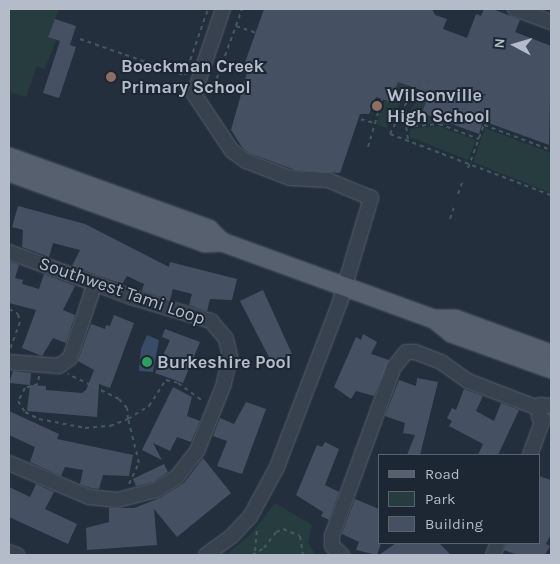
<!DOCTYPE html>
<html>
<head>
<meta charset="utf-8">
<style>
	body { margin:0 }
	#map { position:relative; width:560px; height:564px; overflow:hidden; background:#242f3e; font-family:Karla,sans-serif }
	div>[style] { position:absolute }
	.green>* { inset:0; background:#263c3f }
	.water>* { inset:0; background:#394c67 }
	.building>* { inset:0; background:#455162 }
	.path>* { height:2px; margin-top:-1px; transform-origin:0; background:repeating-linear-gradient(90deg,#44595c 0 4px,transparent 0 8px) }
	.roads { filter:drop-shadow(0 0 1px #565f6c) drop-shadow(0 0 1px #565f6c) }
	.minor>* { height:14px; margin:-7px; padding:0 7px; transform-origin:7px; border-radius:7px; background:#38414e }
	.major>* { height:18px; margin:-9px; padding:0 9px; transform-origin:9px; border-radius:9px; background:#56606e }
	.dots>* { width:14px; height:14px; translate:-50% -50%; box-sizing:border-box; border:2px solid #1d2633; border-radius:50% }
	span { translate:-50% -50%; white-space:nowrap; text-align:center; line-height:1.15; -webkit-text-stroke:4px #1d2633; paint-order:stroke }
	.poi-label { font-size:18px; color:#b4bcc9; font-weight:700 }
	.left { translate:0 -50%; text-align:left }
	.street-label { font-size:18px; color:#b4bcc9 }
	.frame { position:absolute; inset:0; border:10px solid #b4bcc9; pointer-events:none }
	.legend { position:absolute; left:378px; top:454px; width:162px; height:90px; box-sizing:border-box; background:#1d2633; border:1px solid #59626f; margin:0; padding:6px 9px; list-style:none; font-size:15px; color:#b4bcc9 }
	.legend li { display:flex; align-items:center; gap:10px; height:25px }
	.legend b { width:25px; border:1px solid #59626f }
	.north { position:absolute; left:490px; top:20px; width:50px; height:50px; -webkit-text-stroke:4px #1d2633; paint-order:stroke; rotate:276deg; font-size:14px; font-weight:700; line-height:20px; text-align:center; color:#b4bcc9 }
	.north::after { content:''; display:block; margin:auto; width:18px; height:22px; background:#b4bcc9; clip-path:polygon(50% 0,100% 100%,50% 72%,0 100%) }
</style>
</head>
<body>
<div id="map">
	<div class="green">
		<div style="clip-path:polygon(9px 9px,59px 9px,48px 36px,56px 40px,45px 69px,37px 66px,26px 97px,9px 92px)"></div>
		<div style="clip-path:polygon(402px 72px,409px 88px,386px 128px,376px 124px,385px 100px,391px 102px)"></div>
		<div style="clip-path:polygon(424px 88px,430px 90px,422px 113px,449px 123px,448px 126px,439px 123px,409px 126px,408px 115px)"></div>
		<div style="clip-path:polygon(438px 126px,476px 140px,468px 160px,410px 137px,410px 129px)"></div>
		<div style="clip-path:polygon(485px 128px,551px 153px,551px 193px,473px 162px)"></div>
		<div style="clip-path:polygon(275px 503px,312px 525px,308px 542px,315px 555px,226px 555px,251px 534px)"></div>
	</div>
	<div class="water">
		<div style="clip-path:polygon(147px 335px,159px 340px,153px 372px,139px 371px,141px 349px)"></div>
	</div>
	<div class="building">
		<div style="clip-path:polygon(264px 9px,432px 9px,435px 15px,447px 19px,443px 29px,467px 38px,476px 14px,481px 16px,484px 9px,493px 9px,520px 20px,515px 32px,551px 46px,549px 145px,483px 121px,479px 134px,422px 113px,429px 93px,398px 82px,391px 102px,376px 97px,369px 114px,360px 114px,340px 173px,295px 170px,249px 153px,242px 147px,231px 130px,247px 73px,242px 71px)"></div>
		<div style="clip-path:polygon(55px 19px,76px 26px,70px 45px,76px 47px,59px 98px,43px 93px,60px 41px,48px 37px)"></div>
		<div style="clip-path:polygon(18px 206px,85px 224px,169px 267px,170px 262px,237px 279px,232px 300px,210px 299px,207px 311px,189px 305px,192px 294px,173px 289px,170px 300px,142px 291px,144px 284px,127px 276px,122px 284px,72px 266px,80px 250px,53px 243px,49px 257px,22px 247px,23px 230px,12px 227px)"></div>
		<div style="clip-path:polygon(9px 261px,19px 265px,15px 278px,23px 280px,22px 284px,39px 289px,44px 274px,75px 286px,63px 310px,75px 315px,66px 343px,53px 338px,42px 356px,22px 348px,36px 310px,9px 303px)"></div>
		<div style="clip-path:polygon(263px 290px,292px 354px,272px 363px,240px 301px)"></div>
		<div style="clip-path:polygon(114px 315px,134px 323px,110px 388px,99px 384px,97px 417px,27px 411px,30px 385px,9px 383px,13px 371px,31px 373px,30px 385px,46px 386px,46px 390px,82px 393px,86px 390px,94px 370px,78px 361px,91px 324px,105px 329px,106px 325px,110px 326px)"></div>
		<div style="clip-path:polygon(165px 329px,200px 342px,183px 383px,155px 373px,170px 340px,162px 337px)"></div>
		<div style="clip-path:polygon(363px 334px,377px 342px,371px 354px,389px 360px,374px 396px,356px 391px,351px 399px,334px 387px,356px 337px,361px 340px)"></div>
		<div style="clip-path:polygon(417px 378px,438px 382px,420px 455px,407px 455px,415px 435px,403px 433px,405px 423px,385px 416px,399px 380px,416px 386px)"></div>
		<div style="clip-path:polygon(173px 387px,192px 397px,187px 416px,200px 421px,191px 442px,177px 437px,170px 451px,153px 443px,162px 460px,142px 450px)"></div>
		<div style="clip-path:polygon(464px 389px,483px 396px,476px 411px,494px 421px,501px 403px,519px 410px,498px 455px,478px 455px,483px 444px,449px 426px,452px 421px,447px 418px,452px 408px,456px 410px)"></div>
		<div style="clip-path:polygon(246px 402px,266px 409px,242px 474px,217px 466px,227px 441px,213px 436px,220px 418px,234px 424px)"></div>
		<div style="clip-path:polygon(9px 411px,59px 434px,57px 439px,133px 455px,129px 476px,103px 475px,99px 489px,91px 488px,80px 484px,83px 470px,65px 467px,61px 476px,30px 462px,35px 447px,9px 435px)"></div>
		<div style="clip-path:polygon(325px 442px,339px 449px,325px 485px,339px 492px,329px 520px,321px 516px,323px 512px,296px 495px,317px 445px,322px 447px)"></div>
		<div style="clip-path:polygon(203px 458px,231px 493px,177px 537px,154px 509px,157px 545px,87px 550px,86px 528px,109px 522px,109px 508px,134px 508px,160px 498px,184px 483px)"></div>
		<div style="clip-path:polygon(164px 464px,168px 472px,153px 482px,136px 486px,133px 479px)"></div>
		<div style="clip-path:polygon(539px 476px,551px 480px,551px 534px,546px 544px,550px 546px,545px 555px,518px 555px,504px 550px,507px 543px,539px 543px)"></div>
		<div style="clip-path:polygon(36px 484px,54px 492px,45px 509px,77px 524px,68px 544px,9px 517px,9px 487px,30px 497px)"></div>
		<div style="clip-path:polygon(355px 499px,379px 509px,381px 543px,377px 555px,356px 550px,359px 542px,342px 534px)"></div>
		<div style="clip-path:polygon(396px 543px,439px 543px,451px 555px,379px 555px)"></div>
	</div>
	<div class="path">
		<div style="left:236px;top:26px;width:21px;rotate:19deg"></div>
		<div style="left:80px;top:39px;width:112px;rotate:19.2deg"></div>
		<div style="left:223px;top:61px;width:21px;rotate:19deg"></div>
		<div style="left:185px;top:75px;width:70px;rotate:-70.8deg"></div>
		<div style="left:209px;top:85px;width:5px;rotate:11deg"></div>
		<div style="left:214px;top:86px;width:82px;rotate:-70deg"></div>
		<div style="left:422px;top:85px;width:9px;rotate:18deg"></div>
		<div style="left:414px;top:88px;width:52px;rotate:117.6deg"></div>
		<div style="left:390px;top:134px;width:172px;rotate:20.8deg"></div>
		<div style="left:404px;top:111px;width:30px;rotate:82deg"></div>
		<div style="left:353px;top:117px;width:22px;rotate:16deg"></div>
		<div style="left:484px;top:125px;width:72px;rotate:20.5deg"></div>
		<div style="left:406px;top:127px;width:33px;rotate:-5deg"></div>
		<div style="left:439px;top:124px;width:43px;rotate:20.6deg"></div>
		<div style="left:368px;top:147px;width:50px;rotate:-73.7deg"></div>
		<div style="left:468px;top:168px;width:52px;rotate:-69.8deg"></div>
		<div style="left:458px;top:194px;width:12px;rotate:-70deg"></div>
		<div style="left:450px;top:219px;width:13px;rotate:-72deg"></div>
		<div style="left:9px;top:309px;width:10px;rotate:29deg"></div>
		<div style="left:18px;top:314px;width:8px;rotate:76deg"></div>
		<div style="left:20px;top:322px;width:29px;rotate:110deg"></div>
		<div style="left:39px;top:376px;width:8px;rotate:97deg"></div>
		<div style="left:38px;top:384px;width:14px;rotate:163deg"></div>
		<div style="left:25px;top:388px;width:15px;rotate:118deg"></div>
		<div style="left:18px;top:401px;width:13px;rotate:58deg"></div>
		<div style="left:25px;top:412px;width:16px;rotate:27deg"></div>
		<div style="left:39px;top:419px;width:47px;rotate:11.1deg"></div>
		<div style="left:85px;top:428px;width:25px;rotate:-5deg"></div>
		<div style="left:110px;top:426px;width:19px;rotate:-21deg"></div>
		<div style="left:128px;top:419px;width:11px;rotate:-95deg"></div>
		<div style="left:127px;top:408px;width:12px;rotate:-132deg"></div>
		<div style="left:119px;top:399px;width:57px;rotate:-153.9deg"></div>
		<div style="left:129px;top:484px;width:23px;rotate:-65deg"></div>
		<div style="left:139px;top:463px;width:45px;rotate:-104deg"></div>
		<div style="left:128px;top:419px;width:25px;rotate:-32deg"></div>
		<div style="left:149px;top:406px;width:31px;rotate:-57deg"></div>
		<div style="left:166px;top:380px;width:12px;rotate:14deg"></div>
		<div style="left:178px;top:383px;width:31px;rotate:36deg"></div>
		<div style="left:255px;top:551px;width:22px;rotate:-85deg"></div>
		<div style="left:252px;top:555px;width:14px;rotate:-30deg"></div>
		<div style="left:264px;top:548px;width:20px;rotate:-53deg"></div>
		<div style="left:276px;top:532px;width:8px;rotate:-23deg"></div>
		<div style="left:283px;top:529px;width:18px;rotate:22deg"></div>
		<div style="left:300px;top:536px;width:19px;rotate:81deg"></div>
	</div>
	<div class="roads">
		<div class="minor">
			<div style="left:515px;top:9px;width:38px;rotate:20deg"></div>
			<div style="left:9px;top:252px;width:130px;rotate:20.2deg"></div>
			<div style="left:131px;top:297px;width:84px;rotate:16.7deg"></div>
			<div style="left:211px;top:321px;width:23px;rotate:50deg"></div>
			<div style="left:226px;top:339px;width:18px;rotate:77deg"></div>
			<div style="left:230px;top:357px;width:28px;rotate:103deg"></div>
			<div style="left:224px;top:384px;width:72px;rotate:111.9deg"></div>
			<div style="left:197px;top:451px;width:33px;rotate:128deg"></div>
			<div style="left:177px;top:477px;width:25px;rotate:148deg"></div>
			<div style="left:156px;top:490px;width:40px;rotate:165.6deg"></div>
			<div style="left:117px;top:500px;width:28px;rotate:-174deg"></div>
			<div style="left:89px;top:497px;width:87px;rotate:-157deg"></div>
			<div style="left:9px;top:362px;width:50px;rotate:4.6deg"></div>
			<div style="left:59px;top:366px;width:14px;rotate:-36deg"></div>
			<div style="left:70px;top:358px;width:79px;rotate:-71.6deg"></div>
			<div style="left:539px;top:417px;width:12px;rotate:-85deg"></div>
			<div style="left:540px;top:405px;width:11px;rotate:5deg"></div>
			<div style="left:530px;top:455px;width:38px;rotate:-70deg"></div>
			<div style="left:9px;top:552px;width:9px;rotate:21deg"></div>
			<div style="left:206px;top:555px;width:32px;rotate:-36deg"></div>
			<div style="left:232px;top:536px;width:26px;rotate:-47deg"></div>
			<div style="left:250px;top:517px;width:57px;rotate:-61.6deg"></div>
			<div style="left:277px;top:467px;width:177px;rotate:-69.1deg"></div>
			<div style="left:340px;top:302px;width:109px;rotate:-73.4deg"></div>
			<div style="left:371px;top:198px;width:47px;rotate:-157.3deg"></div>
			<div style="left:328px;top:180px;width:38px;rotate:-177deg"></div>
			<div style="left:290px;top:178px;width:47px;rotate:-158.9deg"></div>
			<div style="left:246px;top:161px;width:17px;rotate:-144deg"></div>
			<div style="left:232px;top:151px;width:69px;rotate:-123.7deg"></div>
			<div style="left:194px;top:94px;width:90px;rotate:-71.2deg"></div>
			<div style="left:342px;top:555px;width:13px;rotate:-138deg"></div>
			<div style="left:332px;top:546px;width:10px;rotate:-90deg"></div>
			<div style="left:332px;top:536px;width:180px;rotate:-69.9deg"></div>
			<div style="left:394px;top:367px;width:19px;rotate:-51deg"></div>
			<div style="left:406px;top:352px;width:9px"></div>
			<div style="left:415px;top:352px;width:28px;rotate:21deg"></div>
			<div style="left:441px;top:362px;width:33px;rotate:35deg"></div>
			<div style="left:468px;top:381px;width:75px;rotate:21.1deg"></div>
			<div style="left:493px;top:555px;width:13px;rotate:-67deg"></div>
		</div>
		<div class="major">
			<div style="left:9px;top:157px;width:213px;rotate:19.8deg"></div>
			<div style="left:209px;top:229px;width:18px;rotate:45deg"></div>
			<div style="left:9px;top:172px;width:208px;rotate:19.9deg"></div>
			<div style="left:205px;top:243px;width:17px;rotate:-3deg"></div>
			<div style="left:222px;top:242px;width:226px;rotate:20deg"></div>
			<div style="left:434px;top:319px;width:21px"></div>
			<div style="left:455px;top:319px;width:102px;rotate:20deg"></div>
			<div style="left:434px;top:319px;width:22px;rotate:39deg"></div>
			<div style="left:451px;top:333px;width:106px;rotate:19.8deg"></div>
		</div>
	</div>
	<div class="dots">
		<div style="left:111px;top:77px;background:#8d6e63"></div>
		<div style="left:377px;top:106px;background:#8d6e63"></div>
		<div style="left:147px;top:362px;background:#2e9e5b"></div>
	</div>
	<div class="poi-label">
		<span class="left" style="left:121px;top:77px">Boeckman Creek<br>Primary School</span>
		<span class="left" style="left:387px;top:106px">Wilsonville<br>High School</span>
		<span class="left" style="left:157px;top:362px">Burkeshire Pool</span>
	</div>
	<div class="street-label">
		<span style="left:122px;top:291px;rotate:19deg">Southwest Tami Loop</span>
	</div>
	<div class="frame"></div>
	<ul class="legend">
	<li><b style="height:6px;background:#56606e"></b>Road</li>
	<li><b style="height:14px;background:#263c3f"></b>Park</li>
	<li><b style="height:14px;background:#455162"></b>Building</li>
	</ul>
	<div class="north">N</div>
</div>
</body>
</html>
